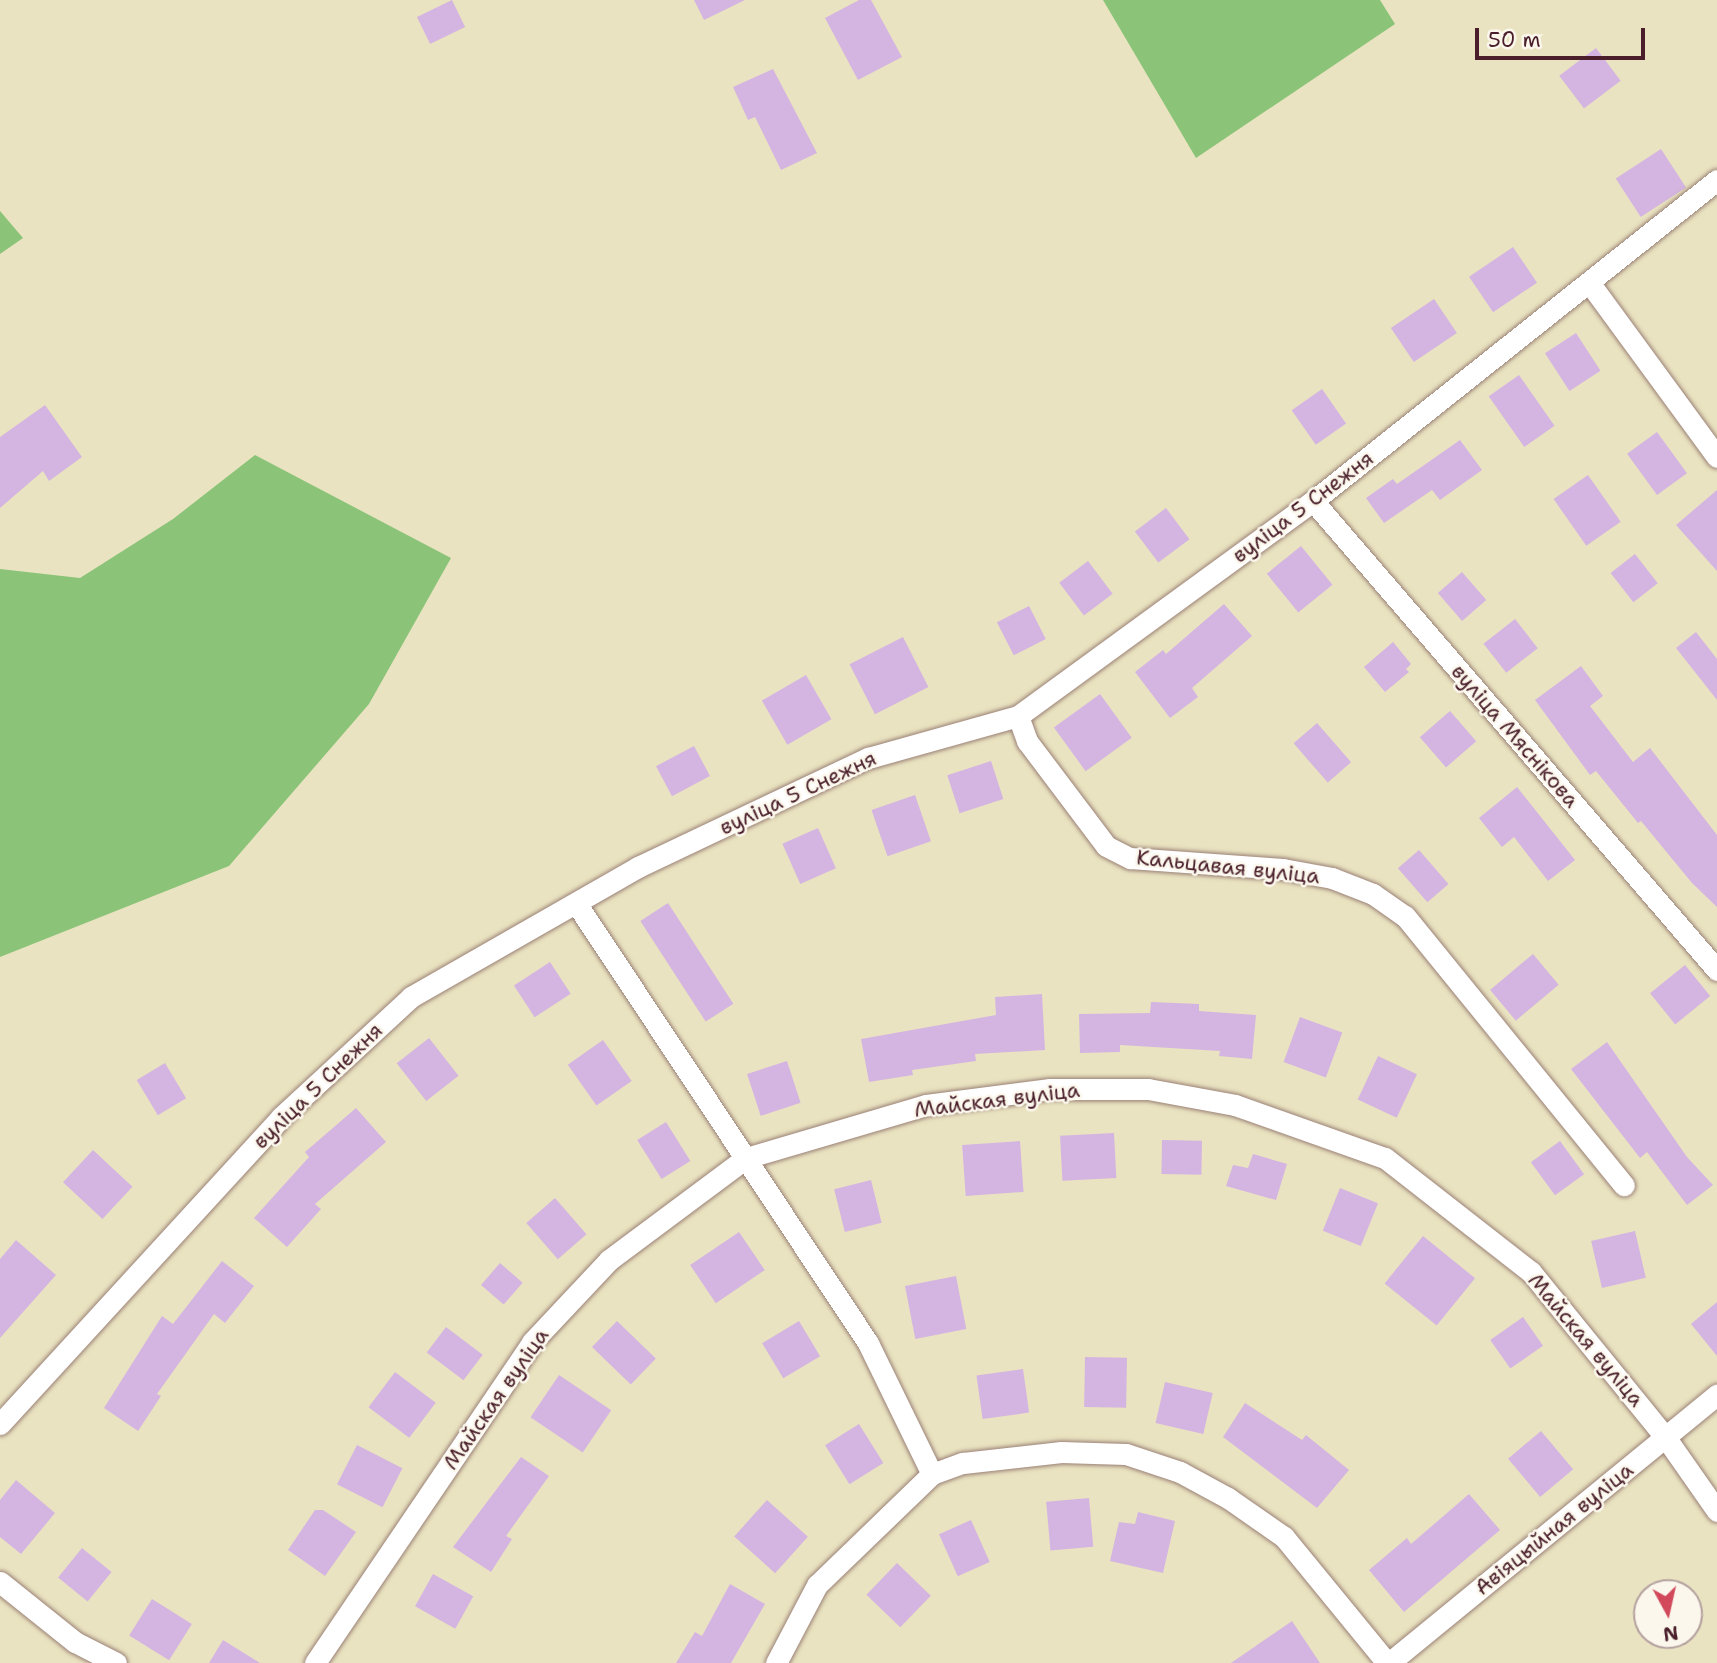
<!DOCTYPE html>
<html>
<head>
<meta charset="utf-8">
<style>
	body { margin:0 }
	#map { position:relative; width:1717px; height:1663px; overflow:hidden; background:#eae3c1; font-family:"Shantell Sans",sans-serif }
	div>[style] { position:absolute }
	.green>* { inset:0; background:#8bc478 }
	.building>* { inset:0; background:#d4b5e1; transform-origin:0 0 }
	.roads { filter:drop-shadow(0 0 2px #9a8176) drop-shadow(0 0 2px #9a8176) }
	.minor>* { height:21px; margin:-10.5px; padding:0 10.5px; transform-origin:10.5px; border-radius:10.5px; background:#fff }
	span { translate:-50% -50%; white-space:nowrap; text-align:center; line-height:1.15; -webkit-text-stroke:5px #fbf7ec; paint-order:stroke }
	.street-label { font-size:21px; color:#4a1f2b }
	.north { position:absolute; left:1633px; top:1579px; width:70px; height:70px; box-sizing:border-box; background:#fbf7ec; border:2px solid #b4a19f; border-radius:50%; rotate:172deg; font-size:19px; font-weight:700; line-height:28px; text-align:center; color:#4a1f2b }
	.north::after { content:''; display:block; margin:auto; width:24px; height:32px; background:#d1495b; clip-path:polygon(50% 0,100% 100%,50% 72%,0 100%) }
	.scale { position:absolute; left:1475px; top:28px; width:170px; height:32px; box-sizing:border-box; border:4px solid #4a1f2b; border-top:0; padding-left:9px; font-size:21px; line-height:24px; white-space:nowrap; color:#4a1f2b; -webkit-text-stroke:5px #fbf7ec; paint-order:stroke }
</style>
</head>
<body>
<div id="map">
	<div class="green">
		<div style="clip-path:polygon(1103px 0,1380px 0,1395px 24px,1196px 158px)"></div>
		<div style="clip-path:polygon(0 211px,23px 238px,0 254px)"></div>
		<div style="clip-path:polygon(255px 455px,451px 558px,369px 704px,229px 866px,0 957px,0 569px,80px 578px,173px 519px)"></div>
	</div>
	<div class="building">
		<div style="left:452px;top:0;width:30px;height:39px;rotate:64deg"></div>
		<div style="clip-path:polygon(694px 0,745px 0,704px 20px)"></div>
		<div style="clip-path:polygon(859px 0,871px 0,902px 57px,858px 80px,825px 18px)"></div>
		<div style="left:1596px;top:48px;width:41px;height:46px;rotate:53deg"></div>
		<div style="clip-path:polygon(773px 69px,817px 153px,781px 170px,755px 117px,748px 120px,733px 87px)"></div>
		<div style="left:1661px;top:149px;width:46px;height:54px;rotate:57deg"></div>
		<div style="left:1513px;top:247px;width:43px;height:53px;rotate:56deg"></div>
		<div style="left:1434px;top:299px;width:41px;height:52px;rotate:56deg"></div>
		<div style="left:1576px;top:333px;width:45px;height:37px;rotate:57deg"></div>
		<div style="left:1519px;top:375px;width:62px;height:37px;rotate:55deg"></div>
		<div style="left:1322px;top:389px;width:42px;height:37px;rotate:55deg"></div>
		<div style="clip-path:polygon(45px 405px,82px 457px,49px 481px,43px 471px,0 508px,0 437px)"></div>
		<div style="left:1657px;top:432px;width:51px;height:37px;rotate:54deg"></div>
		<div style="clip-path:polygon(1460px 440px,1482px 470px,1440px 500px,1432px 490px,1384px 523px,1366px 498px,1393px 479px,1397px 484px)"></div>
		<div style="left:1588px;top:475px;width:57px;height:42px;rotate:55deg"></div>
		<div style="clip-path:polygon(1717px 490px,1717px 571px,1676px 525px)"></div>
		<div style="left:1166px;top:508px;width:39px;height:39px;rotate:53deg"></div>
		<div style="left:1301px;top:546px;width:50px;height:44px;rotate:51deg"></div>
		<div style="left:1635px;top:554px;width:37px;height:31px;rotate:52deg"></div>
		<div style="left:1088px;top:561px;width:41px;height:36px;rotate:53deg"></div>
		<div style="left:1462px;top:572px;width:37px;height:32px;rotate:49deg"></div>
		<div style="clip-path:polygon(1224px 604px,1252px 636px,1192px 688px,1198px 697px,1170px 718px,1135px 672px,1163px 650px,1166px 654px)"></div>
		<div style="left:1029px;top:606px;width:37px;height:36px;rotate:63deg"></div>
		<div style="left:1515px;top:619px;width:37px;height:40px;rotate:52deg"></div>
		<div style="clip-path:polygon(1696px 632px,1717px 659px,1717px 700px,1676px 648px)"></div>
		<div style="left:903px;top:637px;width:56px;height:60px;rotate:63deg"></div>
		<div style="clip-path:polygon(1393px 642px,1411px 664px,1406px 669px,1409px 672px,1385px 692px,1364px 667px)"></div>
		<div style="clip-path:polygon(1581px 666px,1603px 696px,1590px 706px,1633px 762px,1650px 748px,1717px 835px,1717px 907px,1692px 883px,1641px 821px,1638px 823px,1596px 771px,1590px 775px,1535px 700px)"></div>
		<div style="left:806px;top:675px;width:51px;height:51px;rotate:60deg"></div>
		<div style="left:1100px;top:694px;width:54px;height:57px;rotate:54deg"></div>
		<div style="left:1450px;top:711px;width:40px;height:40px;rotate:49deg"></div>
		<div style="left:1317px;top:723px;width:52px;height:31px;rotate:49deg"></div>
		<div style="left:694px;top:746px;width:34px;height:43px;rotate:62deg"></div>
		<div style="left:991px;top:761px;width:40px;height:46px;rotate:72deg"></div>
		<div style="clip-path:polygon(1517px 787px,1575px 860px,1548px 881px,1514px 837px,1502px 847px,1479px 818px)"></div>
		<div style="left:915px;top:795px;width:49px;height:46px;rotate:71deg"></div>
		<div style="left:818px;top:828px;width:44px;height:39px;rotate:66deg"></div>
		<div style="left:1419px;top:850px;width:45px;height:28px;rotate:49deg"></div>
		<div style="left:668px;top:903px;width:120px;height:33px;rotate:57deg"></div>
		<div style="left:1533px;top:954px;width:40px;height:56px;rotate:50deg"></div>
		<div style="left:550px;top:962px;width:38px;height:43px;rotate:57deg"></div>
		<div style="left:1685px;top:965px;width:40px;height:45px;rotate:51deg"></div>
		<div style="clip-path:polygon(1042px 994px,1045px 1050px,975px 1054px,976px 1061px,912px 1070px,913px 1075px,869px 1082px,861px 1039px,996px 1015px,995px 997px)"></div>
		<div style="clip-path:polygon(1151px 1002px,1199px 1004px,1199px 1011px,1256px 1015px,1252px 1059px,1219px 1056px,1220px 1051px,1120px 1045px,1120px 1052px,1080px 1053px,1079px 1014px,1150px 1013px)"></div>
		<div style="left:1300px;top:1017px;width:45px;height:48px;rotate:20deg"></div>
		<div style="left:429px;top:1038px;width:48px;height:41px;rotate:52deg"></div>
		<div style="left:603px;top:1040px;width:50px;height:43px;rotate:55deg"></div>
		<div style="clip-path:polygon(1607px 1042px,1687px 1157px,1713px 1185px,1687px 1205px,1647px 1152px,1640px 1158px,1571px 1069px)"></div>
		<div style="left:1378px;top:1056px;width:43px;height:48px;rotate:25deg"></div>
		<div style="left:787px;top:1061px;width:44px;height:42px;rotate:72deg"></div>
		<div style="left:165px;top:1063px;width:41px;height:33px;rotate:59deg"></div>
		<div style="clip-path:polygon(356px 1108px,386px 1142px,315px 1204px,321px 1209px,287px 1247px,254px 1218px,309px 1157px,305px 1152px)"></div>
		<div style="left:666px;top:1122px;width:46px;height:34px;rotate:58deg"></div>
		<div style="left:1114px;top:1133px;width:45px;height:54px;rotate:87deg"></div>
		<div style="left:1162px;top:1140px;width:40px;height:34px;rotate:1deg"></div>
		<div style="left:1020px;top:1141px;width:51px;height:58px;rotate:86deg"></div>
		<div style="left:1560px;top:1141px;width:41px;height:36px;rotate:54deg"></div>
		<div style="left:93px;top:1150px;width:54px;height:44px;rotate:43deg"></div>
		<div style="clip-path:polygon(1253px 1154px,1287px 1164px,1276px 1200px,1226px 1186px,1233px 1165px,1248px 1168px)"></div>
		<div style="left:871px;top:1180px;width:44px;height:38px;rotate:76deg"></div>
		<div style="left:1340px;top:1188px;width:41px;height:46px;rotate:22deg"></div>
		<div style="left:555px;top:1198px;width:48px;height:38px;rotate:49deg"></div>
		<div style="left:1635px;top:1231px;width:48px;height:45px;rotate:77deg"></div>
		<div style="left:739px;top:1232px;width:46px;height:59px;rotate:56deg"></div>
		<div style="left:1423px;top:1236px;width:67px;height:61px;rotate:39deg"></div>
		<div style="clip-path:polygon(16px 1240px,56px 1275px,0 1338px,0 1259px)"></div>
		<div style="clip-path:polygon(222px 1261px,254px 1286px,225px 1323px,214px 1314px,157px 1394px,161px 1396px,138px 1431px,104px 1408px,162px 1316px,173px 1324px)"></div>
		<div style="left:500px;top:1263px;width:30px;height:29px;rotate:41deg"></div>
		<div style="left:956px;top:1276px;width:54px;height:52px;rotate:79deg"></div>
		<div style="clip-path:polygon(1717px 1302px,1717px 1356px,1691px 1324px)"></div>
		<div style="left:1523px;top:1317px;width:35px;height:40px;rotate:55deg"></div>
		<div style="left:617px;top:1321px;width:54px;height:36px;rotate:44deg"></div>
		<div style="left:799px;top:1321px;width:41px;height:43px;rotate:59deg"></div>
		<div style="left:446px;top:1327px;width:46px;height:32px;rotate:37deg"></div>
		<div style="left:1085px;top:1357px;width:42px;height:50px;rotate:1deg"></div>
		<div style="left:1023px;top:1369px;width:44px;height:47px;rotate:82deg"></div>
		<div style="left:395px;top:1372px;width:51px;height:44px;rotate:37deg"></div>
		<div style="left:559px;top:1375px;width:63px;height:51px;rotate:34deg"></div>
		<div style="left:1165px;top:1382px;width:49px;height:42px;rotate:13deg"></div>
		<div style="clip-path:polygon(1245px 1403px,1302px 1440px,1306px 1435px,1349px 1470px,1317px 1508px,1223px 1437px)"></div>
		<div style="left:859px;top:1424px;width:46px;height:40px;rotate:58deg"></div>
		<div style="left:1541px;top:1431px;width:50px;height:43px;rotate:50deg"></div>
		<div style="left:357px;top:1445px;width:51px;height:44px;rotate:27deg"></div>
		<div style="clip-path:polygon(521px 1457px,549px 1476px,506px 1536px,512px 1539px,491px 1572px,453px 1547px)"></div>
		<div style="clip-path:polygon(16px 1480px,55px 1513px,21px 1554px,0 1537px,0 1500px)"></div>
		<div style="clip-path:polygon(1469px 1494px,1500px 1530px,1404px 1612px,1369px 1570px,1407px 1538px,1411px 1544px)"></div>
		<div style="left:1089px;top:1498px;width:49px;height:43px;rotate:85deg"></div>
		<div style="left:767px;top:1500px;width:55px;height:49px;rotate:42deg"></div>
		<div style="clip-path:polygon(315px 1510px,323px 1510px,356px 1532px,325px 1576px,288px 1550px)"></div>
		<div style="clip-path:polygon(1138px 1512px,1175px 1521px,1163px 1573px,1110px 1561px,1119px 1522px,1135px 1524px)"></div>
		<div style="left:971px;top:1520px;width:46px;height:35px;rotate:66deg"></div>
		<div style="left:82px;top:1548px;width:38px;height:38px;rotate:39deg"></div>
		<div style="left:897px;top:1563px;width:47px;height:44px;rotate:44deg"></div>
		<div style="left:433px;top:1574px;width:46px;height:37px;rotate:29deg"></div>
		<div style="clip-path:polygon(730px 1584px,765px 1604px,731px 1663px,676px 1663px,695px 1632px,702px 1636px)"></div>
		<div style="left:152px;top:1599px;width:47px;height:43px;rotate:32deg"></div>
		<div style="clip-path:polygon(1292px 1621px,1320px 1663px,1231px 1663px)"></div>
		<div style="clip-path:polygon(223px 1640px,260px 1663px,209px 1663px)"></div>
	</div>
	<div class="roads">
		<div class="minor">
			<div style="left:1591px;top:285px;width:213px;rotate:53.8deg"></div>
			<div style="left:1313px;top:501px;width:619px;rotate:49.26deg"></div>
			<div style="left:1018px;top:716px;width:27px;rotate:70deg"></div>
			<div style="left:1027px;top:741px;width:131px;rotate:53deg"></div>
			<div style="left:1106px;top:846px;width:27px;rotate:27deg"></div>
			<div style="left:1130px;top:858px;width:153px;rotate:4.1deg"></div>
			<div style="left:1283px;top:869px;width:50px;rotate:10.4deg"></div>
			<div style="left:1332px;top:878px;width:44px;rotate:21.3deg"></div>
			<div style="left:1373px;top:894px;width:39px;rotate:35deg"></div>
			<div style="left:1405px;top:916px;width:347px;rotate:50.9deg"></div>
			<div style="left:576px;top:903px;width:528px;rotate:56.43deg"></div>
			<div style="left:868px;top:1343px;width:146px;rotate:64deg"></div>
			<div style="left:0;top:1424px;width:416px;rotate:-47.5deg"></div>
			<div style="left:281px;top:1117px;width:177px;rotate:-42.7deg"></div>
			<div style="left:411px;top:997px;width:262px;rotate:-29.8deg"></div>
			<div style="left:638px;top:867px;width:255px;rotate:-25.4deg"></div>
			<div style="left:868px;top:758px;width:156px;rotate:-15.6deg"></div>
			<div style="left:1018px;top:716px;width:365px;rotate:-36.1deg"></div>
			<div style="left:1313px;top:501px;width:516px;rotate:-38.47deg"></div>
			<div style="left:0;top:1582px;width:96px;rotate:38.7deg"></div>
			<div style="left:75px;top:1642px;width:46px;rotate:27.1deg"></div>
			<div style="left:315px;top:1663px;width:387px;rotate:-55.9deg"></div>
			<div style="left:532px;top:1342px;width:112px;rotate:-46.8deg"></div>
			<div style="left:609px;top:1260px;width:171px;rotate:-36.7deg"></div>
			<div style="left:746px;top:1158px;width:188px;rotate:-16.4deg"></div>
			<div style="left:926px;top:1105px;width:125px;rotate:-7.4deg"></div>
			<div style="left:1050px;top:1089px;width:98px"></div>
			<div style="left:1148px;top:1089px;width:88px;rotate:10.4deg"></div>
			<div style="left:1235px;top:1105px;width:159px;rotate:19.5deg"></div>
			<div style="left:1385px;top:1158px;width:185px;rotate:38deg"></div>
			<div style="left:1531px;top:1272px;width:214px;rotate:50.9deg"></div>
			<div style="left:1666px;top:1438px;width:89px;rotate:55.1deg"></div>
			<div style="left:776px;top:1663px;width:88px;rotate:-62.3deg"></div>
			<div style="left:817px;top:1585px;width:160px;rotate:-44deg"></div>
			<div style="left:932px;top:1474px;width:33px;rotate:-20deg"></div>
			<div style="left:963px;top:1463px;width:99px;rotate:-6.4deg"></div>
			<div style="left:1061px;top:1452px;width:65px;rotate:1.8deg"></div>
			<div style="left:1126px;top:1454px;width:57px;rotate:18.4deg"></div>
			<div style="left:1180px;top:1472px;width:55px;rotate:28.4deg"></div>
			<div style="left:1228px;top:1498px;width:68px;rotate:34.9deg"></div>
			<div style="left:1284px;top:1537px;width:163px;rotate:50.7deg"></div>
			<div style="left:1389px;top:1663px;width:424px;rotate:-39.3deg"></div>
		</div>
	</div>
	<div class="street-label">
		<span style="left:1303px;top:507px;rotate:-37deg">вуліца 5 Снежня</span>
		<span style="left:1515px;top:736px;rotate:49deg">вуліца Мяснікова</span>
		<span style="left:798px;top:793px;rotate:-25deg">вуліца 5 Снежня</span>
		<span style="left:1228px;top:867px;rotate:6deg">Кальцавая вуліца</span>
		<span style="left:318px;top:1086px;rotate:-44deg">вуліца 5 Снежня</span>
		<span style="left:997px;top:1100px;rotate:-7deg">Майская вуліца</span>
		<span style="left:1586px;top:1340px;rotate:50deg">Майская вуліца</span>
		<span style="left:496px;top:1399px;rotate:-55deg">Майская вуліца</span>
		<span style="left:1554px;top:1529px;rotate:-39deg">Авіяцыйная вуліца</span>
	</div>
	<div class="north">N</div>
	<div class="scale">50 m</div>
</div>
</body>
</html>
